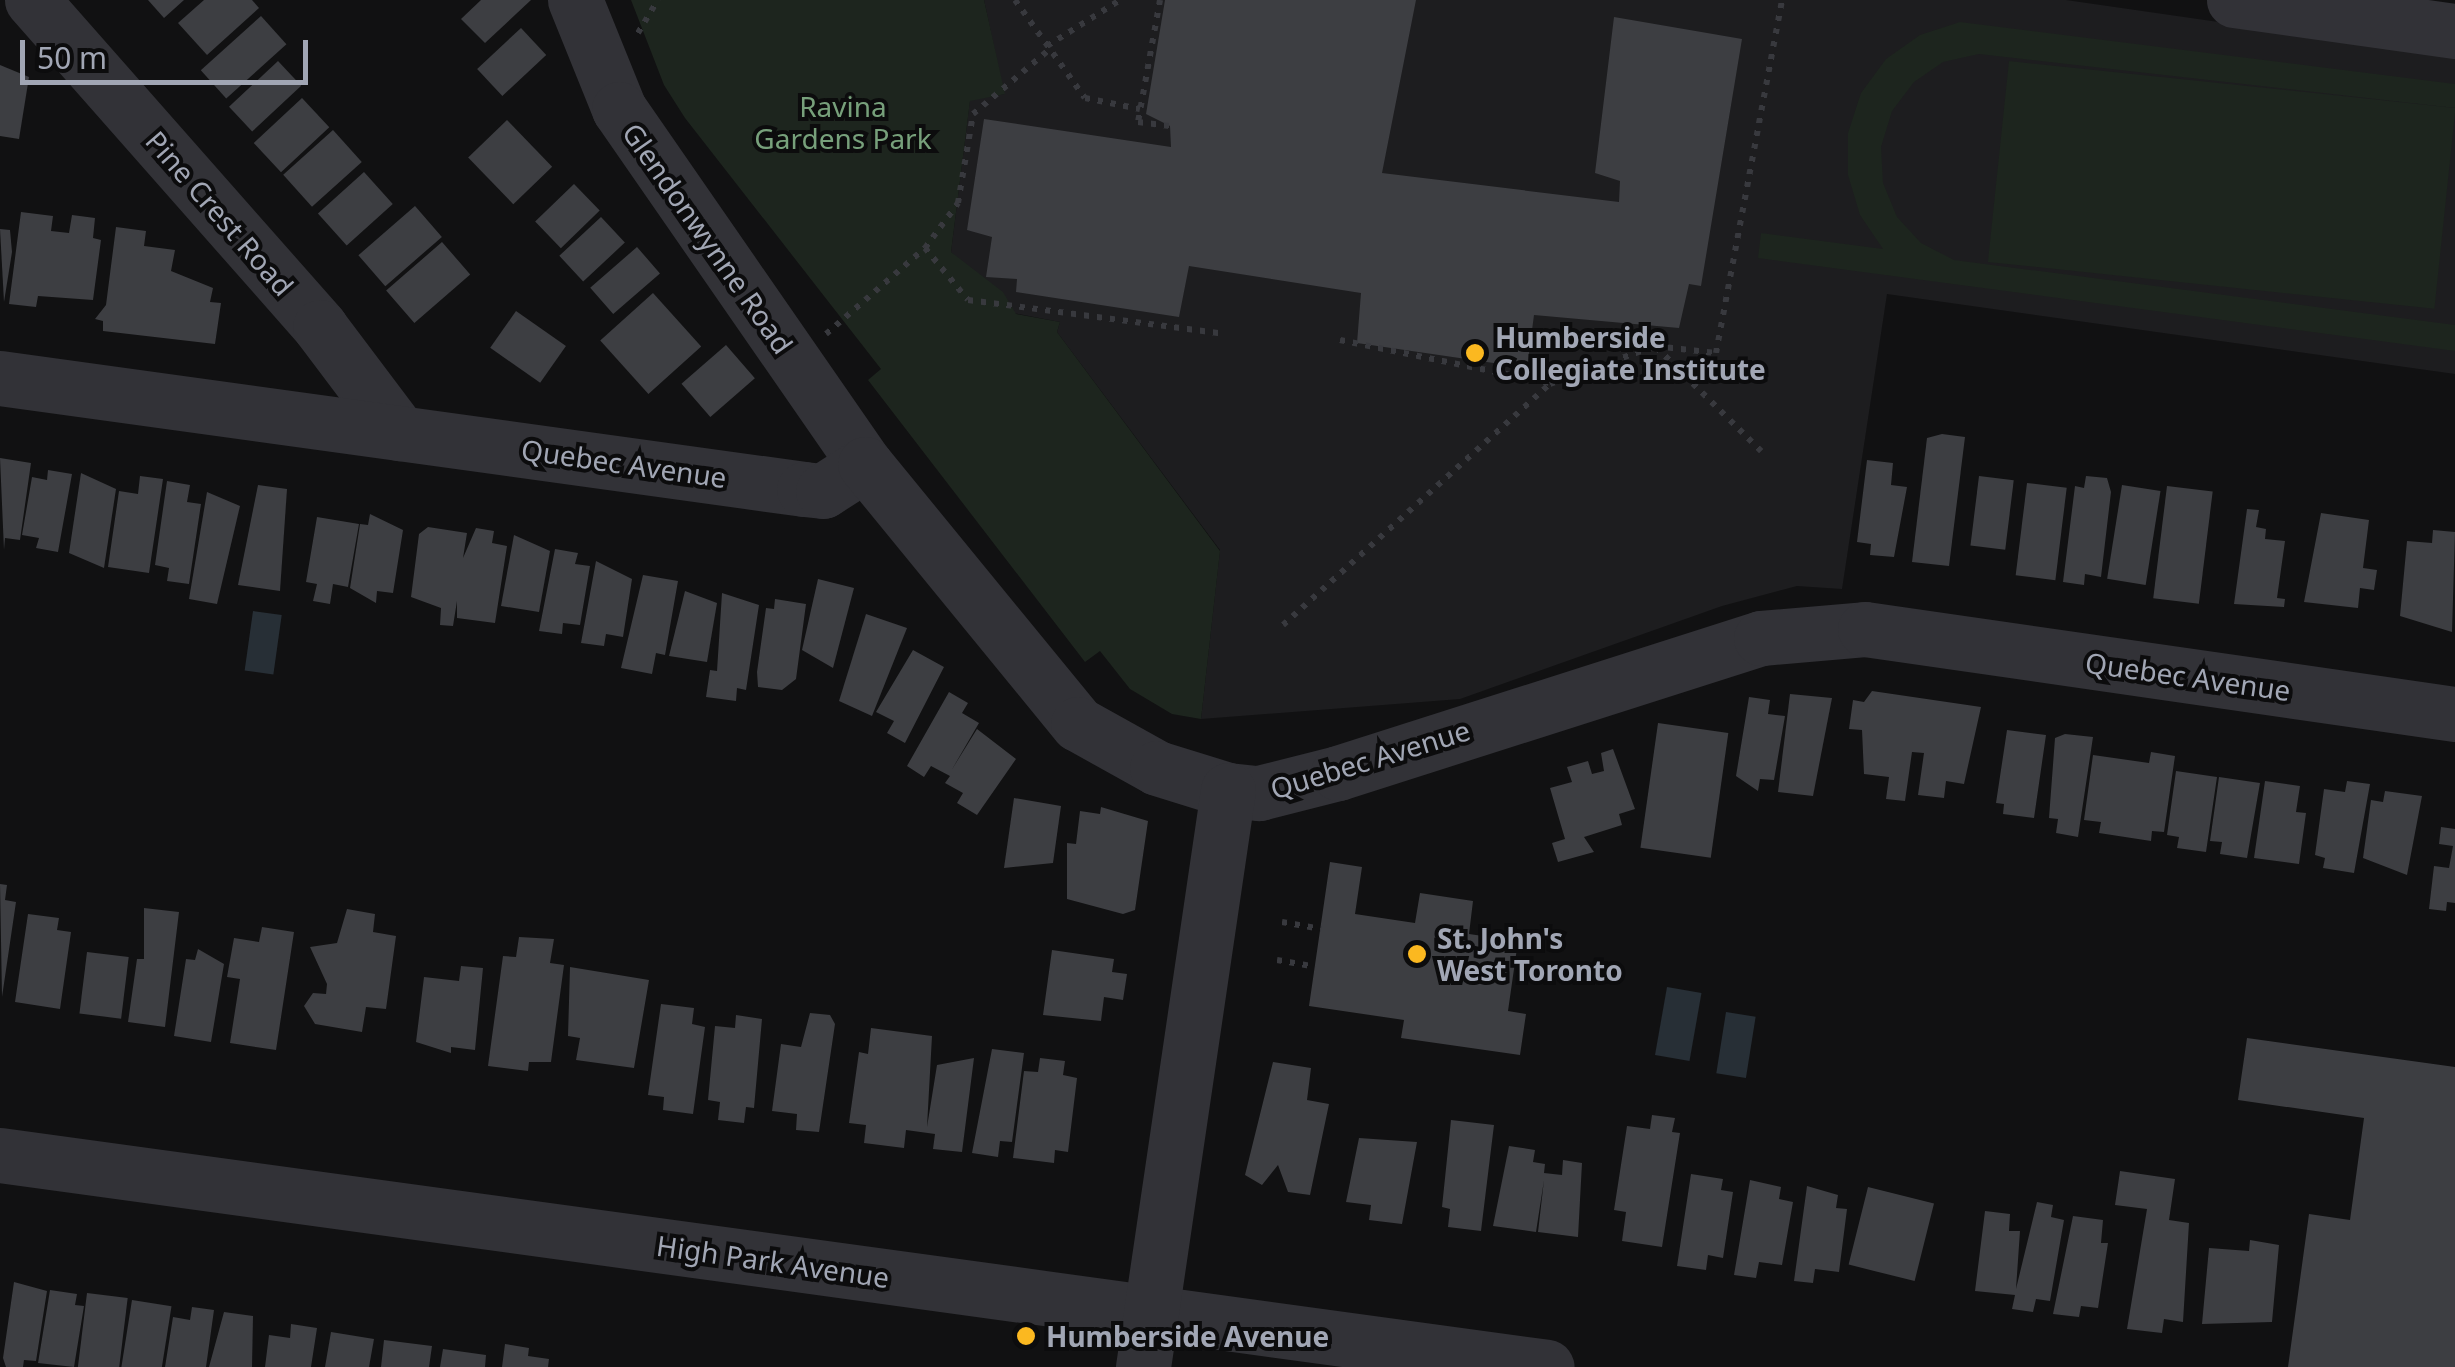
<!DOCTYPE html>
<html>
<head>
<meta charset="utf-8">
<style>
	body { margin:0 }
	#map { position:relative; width:2455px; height:1367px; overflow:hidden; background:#111112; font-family:"Noto Sans",sans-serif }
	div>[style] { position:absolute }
	.built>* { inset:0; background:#1d1d1f }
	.green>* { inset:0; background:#1d251e; transform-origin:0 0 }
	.water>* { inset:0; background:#272f36; transform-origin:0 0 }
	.building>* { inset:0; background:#3d3e42; transform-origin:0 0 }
	.path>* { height:6px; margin-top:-3px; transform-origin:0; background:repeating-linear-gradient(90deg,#38393e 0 5px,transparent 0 13px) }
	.minor>* { height:55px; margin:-27.5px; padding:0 27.5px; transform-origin:27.5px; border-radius:27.5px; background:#323237 }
	.dots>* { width:28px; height:28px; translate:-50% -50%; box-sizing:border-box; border:5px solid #0c0c0d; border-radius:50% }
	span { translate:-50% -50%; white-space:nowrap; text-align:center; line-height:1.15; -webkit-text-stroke:8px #0c0c0d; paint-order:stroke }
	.park-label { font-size:28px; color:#77a07b }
	.street-label { font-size:28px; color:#a1a6b4 }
	.poi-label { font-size:28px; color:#a1a6b4; font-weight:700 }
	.left { translate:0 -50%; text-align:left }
	.scale { position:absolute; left:20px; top:40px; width:288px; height:45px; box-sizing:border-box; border:5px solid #a1a6b4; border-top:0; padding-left:12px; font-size:30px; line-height:35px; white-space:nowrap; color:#a1a6b4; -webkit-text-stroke:8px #0c0c0d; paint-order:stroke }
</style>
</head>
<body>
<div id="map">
	<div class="built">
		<div style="clip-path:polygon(984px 0,2066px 0,2455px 56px,2455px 374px,1887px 294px,1842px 589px,1797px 586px,1722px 606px,1460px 699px,1201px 719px,1220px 550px,1057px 332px,1060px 322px,1013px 313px,951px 252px,970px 100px,1004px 94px)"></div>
	</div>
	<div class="green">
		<div style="clip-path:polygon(631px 0,984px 0,1005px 94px,970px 101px,951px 252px,1003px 292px,1016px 314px,1060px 322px,1057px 332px,1220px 551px,1201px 719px,1172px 714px,1130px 689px,1100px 651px,1085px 662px,868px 380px,881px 369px,685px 118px,664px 85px)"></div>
		<div style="clip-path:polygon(1960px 22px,2455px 84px,2455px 108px,1979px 54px,1943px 62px,1914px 82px,1892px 111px,1881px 147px,1883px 183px,1897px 217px,1921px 243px,1954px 260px,2455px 325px,2455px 351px,1758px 258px,1761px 233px,1883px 249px,1860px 215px,1848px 175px,1848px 133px,1861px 93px,1886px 59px,1920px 35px)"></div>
		<div style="left:2009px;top:61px;width:449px;height:202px;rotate:6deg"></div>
	</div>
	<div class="water">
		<div style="left:253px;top:611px;width:29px;height:60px;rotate:8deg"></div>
		<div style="left:1667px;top:987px;width:35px;height:69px;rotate:10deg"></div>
		<div style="left:1726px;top:1012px;width:30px;height:62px;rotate:9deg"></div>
	</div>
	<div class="building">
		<div style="clip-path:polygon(148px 0,184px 0,164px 18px)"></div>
		<div style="clip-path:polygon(204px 0,252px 0,259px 8px,207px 55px,178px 23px)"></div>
		<div style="clip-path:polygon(481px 0,531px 0,485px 43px,461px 19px)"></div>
		<div style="clip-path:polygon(1165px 0,1416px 0,1382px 173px,1619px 202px,1620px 181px,1595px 173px,1614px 17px,1742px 39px,1701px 286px,1689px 284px,1679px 328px,1534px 315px,1527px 368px,1357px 343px,1361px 293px,1189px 266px,1179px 317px,1016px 292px,1017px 279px,986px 277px,992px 237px,967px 230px,984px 119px,1171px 147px,1170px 126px,1146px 114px)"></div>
		<div style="left:261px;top:16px;width:38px;height:81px;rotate:48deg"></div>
		<div style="left:521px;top:28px;width:37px;height:60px;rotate:47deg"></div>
		<div style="left:278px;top:61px;width:34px;height:67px;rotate:47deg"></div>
		<div style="clip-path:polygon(0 65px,29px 77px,19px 139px,0 136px)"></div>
		<div style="left:302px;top:98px;width:40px;height:66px;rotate:47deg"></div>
		<div style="left:507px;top:120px;width:65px;height:54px;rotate:46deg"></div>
		<div style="left:333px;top:130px;width:43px;height:67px;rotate:48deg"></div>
		<div style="left:364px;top:172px;width:43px;height:62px;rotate:48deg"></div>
		<div style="left:574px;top:184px;width:37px;height:54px;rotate:46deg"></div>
		<div style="left:415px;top:206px;width:41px;height:75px;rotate:49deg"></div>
		<div style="clip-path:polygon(21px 212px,53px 216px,51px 231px,69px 233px,72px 215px,95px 218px,93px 238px,101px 240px,93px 300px,38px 296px,36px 307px,9px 304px)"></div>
		<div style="left:601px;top:217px;width:35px;height:57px;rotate:47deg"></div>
		<div style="clip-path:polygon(116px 227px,146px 231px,144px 246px,175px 250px,171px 271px,213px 288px,210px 302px,221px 303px,215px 344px,103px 331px,103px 321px,95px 319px,106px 305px)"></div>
		<div style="clip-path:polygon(0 229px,10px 230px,12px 252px,4px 302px)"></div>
		<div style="left:442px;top:242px;width:43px;height:74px;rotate:49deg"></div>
		<div style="left:637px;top:247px;width:35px;height:62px;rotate:49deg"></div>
		<div style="left:653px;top:293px;width:72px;height:71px;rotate:48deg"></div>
		<div style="left:516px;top:311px;width:61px;height:45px;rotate:35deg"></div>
		<div style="left:726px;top:345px;width:44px;height:59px;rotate:49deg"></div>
		<div style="clip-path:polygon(1942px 434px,1965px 437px,1949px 566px,1912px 562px,1927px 438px)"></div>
		<div style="clip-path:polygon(0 458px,31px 463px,20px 540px,5px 538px,4px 550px)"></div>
		<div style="clip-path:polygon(1867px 460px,1893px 463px,1891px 485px,1907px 487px,1894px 557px,1870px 555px,1871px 544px,1857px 542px)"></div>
		<div style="clip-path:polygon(48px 470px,72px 474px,58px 552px,36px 548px,39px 538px,22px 535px,32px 477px,47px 480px)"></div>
		<div style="clip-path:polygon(81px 473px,116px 489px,104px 568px,69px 553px)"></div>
		<div style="clip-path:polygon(140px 476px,163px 479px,149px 573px,108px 567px,119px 491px,138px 494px)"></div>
		<div style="left:1979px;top:476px;width:35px;height:70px;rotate:7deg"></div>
		<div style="clip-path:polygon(2086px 476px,2107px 478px,2111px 492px,2101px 577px,2085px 574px,2084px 585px,2063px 582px,2075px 486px,2084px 488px)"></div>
		<div style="clip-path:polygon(167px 481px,190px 485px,187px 502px,201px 504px,189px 584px,167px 581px,169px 568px,155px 565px)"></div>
		<div style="left:2027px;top:483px;width:40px;height:93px;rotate:7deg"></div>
		<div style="clip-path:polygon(258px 485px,287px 489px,280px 591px,238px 585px)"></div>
		<div style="left:2122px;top:485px;width:39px;height:95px;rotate:9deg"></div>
		<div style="left:2167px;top:486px;width:46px;height:113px;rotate:7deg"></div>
		<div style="clip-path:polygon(207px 492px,240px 506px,217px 604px,189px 599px)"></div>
		<div style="clip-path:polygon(2247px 509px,2259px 510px,2256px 527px,2266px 529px,2265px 539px,2285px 541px,2277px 598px,2285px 599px,2284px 607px,2234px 604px)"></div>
		<div style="clip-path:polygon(2321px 513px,2369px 520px,2363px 568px,2377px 570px,2374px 590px,2360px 588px,2358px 608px,2304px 602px)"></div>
		<div style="clip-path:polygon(370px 514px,403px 530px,393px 593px,377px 591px,376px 603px,350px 588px,360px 524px,368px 525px)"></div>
		<div style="clip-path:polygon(317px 517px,359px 524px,348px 587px,333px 584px,330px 604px,313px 601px,317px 584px,306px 582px)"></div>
		<div style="clip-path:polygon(428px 527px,467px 533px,463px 558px,476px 528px,494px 531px,492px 543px,507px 546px,495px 623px,457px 618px,457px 601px,453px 626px,440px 625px,441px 608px,411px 597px,419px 534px)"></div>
		<div style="clip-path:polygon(2433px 530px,2455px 532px,2452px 632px,2400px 616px,2407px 541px,2432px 543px)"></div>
		<div style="clip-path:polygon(514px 535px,550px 551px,539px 612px,501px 606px)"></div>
		<div style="clip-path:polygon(555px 549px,578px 553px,575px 564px,590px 566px,580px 625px,563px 623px,562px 634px,539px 631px)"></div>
		<div style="clip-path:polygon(596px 561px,632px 579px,623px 637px,606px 634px,604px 646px,581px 643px)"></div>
		<div style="clip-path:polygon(643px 575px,678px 581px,665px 655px,656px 653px,652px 674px,621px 668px)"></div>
		<div style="clip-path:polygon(818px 579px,854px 588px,833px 668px,802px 650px)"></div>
		<div style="clip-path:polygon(685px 591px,717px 603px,707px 662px,669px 656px)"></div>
		<div style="clip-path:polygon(722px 593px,759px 605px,746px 690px,737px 688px,736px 701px,706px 697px,710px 670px,717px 671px)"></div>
		<div style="clip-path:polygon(775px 599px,806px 604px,796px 679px,782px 690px,758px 687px,757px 672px,766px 608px,774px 609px)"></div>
		<div style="clip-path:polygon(866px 614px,907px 628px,872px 716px,839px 701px)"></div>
		<div style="clip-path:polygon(913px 650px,944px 667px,905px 743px,887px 733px,894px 721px,876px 712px)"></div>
		<div style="clip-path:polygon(1872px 691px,1981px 707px,1964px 784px,1946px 781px,1944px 798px,1918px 795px,1924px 753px,1912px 752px,1905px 801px,1886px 799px,1889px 777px,1864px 774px,1862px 730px,1849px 729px,1853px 700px,1864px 702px)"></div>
		<div style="clip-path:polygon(949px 692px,968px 703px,962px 713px,979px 723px,951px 771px,977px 729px,1016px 759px,977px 815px,957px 803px,963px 793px,945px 783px,950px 776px,931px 766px,924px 777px,907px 766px)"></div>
		<div style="clip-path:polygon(1790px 694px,1832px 698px,1813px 796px,1778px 792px)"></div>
		<div style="clip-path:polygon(1749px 697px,1770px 700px,1768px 714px,1785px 716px,1774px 780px,1760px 779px,1758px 791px,1736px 776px)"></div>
		<div style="left:1658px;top:723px;width:71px;height:126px;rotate:8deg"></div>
		<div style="clip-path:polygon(2007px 730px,2046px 735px,2034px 818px,2003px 814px,2004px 804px,1996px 803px)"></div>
		<div style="clip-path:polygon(2065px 734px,2093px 737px,2078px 837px,2056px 833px,2058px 819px,2049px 818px,2055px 738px)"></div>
		<div style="clip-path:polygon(1613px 749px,1635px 809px,1619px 814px,1622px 825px,1584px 837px,1594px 852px,1558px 862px,1552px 843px,1565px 839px,1550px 788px,1572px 782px,1567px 767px,1588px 761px,1592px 774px,1604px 771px,1601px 753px)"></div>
		<div style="clip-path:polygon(2151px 752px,2175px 756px,2164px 832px,2152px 831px,2151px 841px,2099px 833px,2101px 822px,2084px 820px,2093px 755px,2149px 763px)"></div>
		<div style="clip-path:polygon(2176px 771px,2217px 777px,2206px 852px,2177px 848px,2179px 837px,2167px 835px)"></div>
		<div style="clip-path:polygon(2219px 777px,2260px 783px,2247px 858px,2220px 854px,2222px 842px,2210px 841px)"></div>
		<div style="clip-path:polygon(2265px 781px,2300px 786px,2296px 812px,2306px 813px,2299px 864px,2254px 858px)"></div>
		<div style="clip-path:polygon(2347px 781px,2370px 784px,2354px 873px,2323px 868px,2325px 858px,2315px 855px,2324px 789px,2345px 792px)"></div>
		<div style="clip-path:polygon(2385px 791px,2422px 796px,2407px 875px,2363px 858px,2371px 800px,2383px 802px)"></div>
		<div style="clip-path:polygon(1014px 798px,1061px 806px,1053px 863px,1004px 868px)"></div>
		<div style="clip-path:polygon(1101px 807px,1148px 821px,1135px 910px,1123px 914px,1067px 899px,1067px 843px,1076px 844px,1080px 811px,1100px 814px)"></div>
		<div style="clip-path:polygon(2441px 827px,2455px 829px,2455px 903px,2447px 902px,2446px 911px,2429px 909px,2434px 866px,2449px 868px,2453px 846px,2439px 844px)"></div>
		<div style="clip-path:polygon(1330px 862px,1362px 867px,1355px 914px,1415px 923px,1420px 893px,1473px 901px,1469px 934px,1518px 941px,1508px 1011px,1526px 1014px,1520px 1055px,1401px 1038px,1404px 1020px,1309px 1006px)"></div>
		<div style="clip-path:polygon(0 884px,7px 885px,5px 900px,16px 902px,2px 997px)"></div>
		<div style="clip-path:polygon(144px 908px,179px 912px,165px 1027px,128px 1022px,137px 959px,144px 959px)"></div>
		<div style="clip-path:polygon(347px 909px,375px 914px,373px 932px,396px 936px,386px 1009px,366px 1007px,362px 1032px,315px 1024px,304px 1006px,313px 993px,326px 994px,327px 984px,310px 947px,337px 943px)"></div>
		<div style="clip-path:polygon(28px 914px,59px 918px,57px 930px,71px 932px,60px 1009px,15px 1002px)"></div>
		<div style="clip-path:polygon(262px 927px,294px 932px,276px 1050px,230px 1043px,240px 979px,227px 977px,234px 938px,259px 942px)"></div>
		<div style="clip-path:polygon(519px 937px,554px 939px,550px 963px,564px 965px,551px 1062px,529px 1062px,528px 1071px,488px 1066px,503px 956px,516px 957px)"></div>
		<div style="clip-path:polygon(198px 949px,224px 964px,211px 1042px,174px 1036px,186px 959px,195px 960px)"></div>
		<div style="clip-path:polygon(1052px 950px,1114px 959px,1112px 972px,1127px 974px,1123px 1000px,1104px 997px,1101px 1021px,1043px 1015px)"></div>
		<div style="left:87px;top:952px;width:42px;height:62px;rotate:7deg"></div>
		<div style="clip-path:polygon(461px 966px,483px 968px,475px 1050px,451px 1047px,451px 1053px,416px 1042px,424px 977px,459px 981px)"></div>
		<div style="clip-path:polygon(570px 967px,649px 980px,634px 1068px,576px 1060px,580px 1038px,568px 1036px)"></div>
		<div style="clip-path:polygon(661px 1004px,694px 1008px,692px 1024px,705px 1027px,693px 1114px,663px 1110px,664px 1097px,648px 1095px)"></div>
		<div style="clip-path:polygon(810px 1013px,830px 1015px,835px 1024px,819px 1132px,796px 1130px,797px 1114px,772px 1111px,781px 1044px,801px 1047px)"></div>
		<div style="clip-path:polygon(736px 1015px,762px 1019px,754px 1108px,746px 1107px,744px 1123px,718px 1120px,720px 1102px,708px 1100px,715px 1026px,735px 1028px)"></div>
		<div style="clip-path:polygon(871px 1028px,932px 1036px,927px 1127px,937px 1065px,974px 1058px,962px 1152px,933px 1149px,935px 1134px,906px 1130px,904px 1148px,864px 1143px,866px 1125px,849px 1123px,859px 1052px,868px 1054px)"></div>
		<div style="clip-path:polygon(2247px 1038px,2455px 1067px,2455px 1367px,2288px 1367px,2309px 1214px,2350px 1220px,2364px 1118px,2238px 1100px)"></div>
		<div style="clip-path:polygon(992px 1049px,1024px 1053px,1012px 1142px,1000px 1141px,998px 1157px,972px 1153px)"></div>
		<div style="clip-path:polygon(1040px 1058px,1065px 1061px,1063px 1075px,1077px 1078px,1068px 1152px,1055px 1150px,1054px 1163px,1013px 1158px,1024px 1071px,1038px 1072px)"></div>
		<div style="clip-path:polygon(1273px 1062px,1311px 1068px,1307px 1100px,1329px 1104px,1310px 1195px,1288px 1192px,1278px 1165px,1262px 1185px,1245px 1175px)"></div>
		<div style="clip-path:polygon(1652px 1115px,1675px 1118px,1672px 1132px,1680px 1133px,1662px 1247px,1622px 1241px,1626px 1212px,1614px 1210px,1627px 1126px,1650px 1129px)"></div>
		<div style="clip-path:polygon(1451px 1120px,1494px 1125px,1481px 1231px,1448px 1227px,1450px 1209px,1442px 1207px)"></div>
		<div style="clip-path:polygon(1359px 1138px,1417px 1142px,1402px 1224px,1369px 1220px,1371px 1205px,1346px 1202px)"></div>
		<div style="clip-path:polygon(1509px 1146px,1535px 1150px,1533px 1162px,1545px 1164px,1544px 1173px,1562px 1175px,1563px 1160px,1582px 1163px,1578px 1237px,1538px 1232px,1544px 1180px,1536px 1232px,1493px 1226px)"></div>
		<div style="clip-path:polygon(2120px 1171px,2175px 1179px,2169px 1220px,2189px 1223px,2183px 1322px,2164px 1319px,2162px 1333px,2127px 1329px,2147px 1209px,2115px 1205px)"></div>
		<div style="clip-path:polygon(1691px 1174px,1723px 1179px,1721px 1190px,1733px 1192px,1723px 1258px,1708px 1255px,1706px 1270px,1677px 1266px)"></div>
		<div style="clip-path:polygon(1750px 1180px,1781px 1187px,1779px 1199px,1793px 1202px,1782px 1265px,1759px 1262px,1756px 1278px,1734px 1275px)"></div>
		<div style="clip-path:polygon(1807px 1186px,1838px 1195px,1836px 1208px,1847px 1209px,1839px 1272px,1815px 1269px,1813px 1283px,1794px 1281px)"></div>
		<div style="left:1868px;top:1187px;width:68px;height:80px;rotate:14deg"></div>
		<div style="clip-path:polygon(2037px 1202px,2053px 1205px,2051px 1217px,2064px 1220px,2050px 1301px,2036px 1299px,2033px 1312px,2012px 1309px,2015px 1295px,1975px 1291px,1985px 1211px,2010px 1214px,2009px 1231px,2020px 1231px,2016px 1289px)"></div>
		<div style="clip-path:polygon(2073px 1216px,2103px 1220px,2101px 1243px,2108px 1243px,2098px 1308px,2081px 1306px,2079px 1317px,2053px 1314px)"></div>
		<div style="clip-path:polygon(2250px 1240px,2279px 1245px,2272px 1322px,2202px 1324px,2209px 1248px,2249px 1251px)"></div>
		<div style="clip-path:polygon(14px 1282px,47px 1291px,36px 1361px,24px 1360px,23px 1367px,6px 1367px,3px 1358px)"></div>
		<div style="clip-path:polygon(50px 1290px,77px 1294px,75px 1305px,84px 1306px,74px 1367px,38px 1363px)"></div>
		<div style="left:87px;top:1293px;width:41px;height:75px;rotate:7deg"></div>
		<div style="left:132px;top:1300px;width:40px;height:68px;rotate:9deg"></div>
		<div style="clip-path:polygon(192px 1307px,214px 1310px,206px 1367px,165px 1367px,173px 1317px,190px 1320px)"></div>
		<div style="clip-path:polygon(224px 1312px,253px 1316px,252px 1367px,209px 1367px)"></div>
		<div style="clip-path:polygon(291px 1324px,317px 1328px,311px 1367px,265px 1367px,269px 1335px,290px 1338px)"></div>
		<div style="clip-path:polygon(331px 1332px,374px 1339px,369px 1367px,325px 1367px)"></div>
		<div style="clip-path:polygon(384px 1340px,432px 1346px,429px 1367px,381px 1367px)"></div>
		<div style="clip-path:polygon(505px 1344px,529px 1348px,528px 1356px,549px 1359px,548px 1367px,502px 1367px)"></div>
		<div style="clip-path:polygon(443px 1349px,486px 1355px,485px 1367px,440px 1367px)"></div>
	</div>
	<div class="path">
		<div style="left:1015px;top:0;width:120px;rotate:54.5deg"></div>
		<div style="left:1085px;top:98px;width:56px;rotate:11.3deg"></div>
		<div style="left:1160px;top:0;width:124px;rotate:100.2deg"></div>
		<div style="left:1138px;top:122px;width:32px;rotate:7deg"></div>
		<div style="left:638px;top:33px;width:39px;rotate:-59deg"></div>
		<div style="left:1047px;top:46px;width:86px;rotate:-32.2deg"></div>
		<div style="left:925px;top:248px;width:67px;rotate:50.4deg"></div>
		<div style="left:968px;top:300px;width:254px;rotate:7.5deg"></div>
		<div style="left:826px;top:334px;width:131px;rotate:-41deg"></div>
		<div style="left:925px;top:248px;width:56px;rotate:-53.7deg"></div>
		<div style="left:958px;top:203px;width:90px;rotate:-80.4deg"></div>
		<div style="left:973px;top:114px;width:102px;rotate:-40.2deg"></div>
		<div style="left:1340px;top:340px;width:213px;rotate:11.6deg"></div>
		<div style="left:1656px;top:347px;width:148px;rotate:44.7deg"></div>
		<div style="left:1283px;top:625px;width:360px;rotate:-42.1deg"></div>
		<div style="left:1550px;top:384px;width:112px;rotate:-19.9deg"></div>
		<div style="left:1655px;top:346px;width:61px;rotate:6.5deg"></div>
		<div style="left:1716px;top:353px;width:359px;rotate:-79.4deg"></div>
		<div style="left:1282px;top:922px;width:40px;rotate:10deg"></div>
		<div style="left:1277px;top:960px;width:39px;rotate:10deg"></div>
	</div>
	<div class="minor">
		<div style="left:32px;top:0;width:436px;rotate:48.6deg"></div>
		<div style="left:320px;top:327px;width:133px;rotate:53deg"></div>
		<div style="left:575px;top:0;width:118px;rotate:68deg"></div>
		<div style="left:619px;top:109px;width:432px;rotate:55.3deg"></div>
		<div style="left:2234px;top:0;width:223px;rotate:8deg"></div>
		<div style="left:0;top:378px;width:812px;rotate:7.86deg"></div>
		<div style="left:804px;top:489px;width:19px;rotate:6deg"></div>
		<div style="left:823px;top:491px;width:50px;rotate:-32.7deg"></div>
		<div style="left:865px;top:464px;width:336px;rotate:50.7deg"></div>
		<div style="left:1078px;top:724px;width:90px;rotate:29.1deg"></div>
		<div style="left:1157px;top:768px;width:74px;rotate:17.2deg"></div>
		<div style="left:1228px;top:790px;width:31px;rotate:6deg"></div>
		<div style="left:1259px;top:793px;width:81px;rotate:-14.2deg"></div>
		<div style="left:1338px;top:773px;width:444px;rotate:-17.7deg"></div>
		<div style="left:1761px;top:638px;width:104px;rotate:-4.9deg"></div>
		<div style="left:1865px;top:629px;width:596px;rotate:8.2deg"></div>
		<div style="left:0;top:1155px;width:1561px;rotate:7.8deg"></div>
		<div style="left:1143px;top:1367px;width:583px;rotate:-81.62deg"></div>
	</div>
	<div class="dots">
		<div style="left:1475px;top:353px;background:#fbb820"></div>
		<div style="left:1417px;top:954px;background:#fbb820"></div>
		<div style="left:1026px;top:1336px;background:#fbb820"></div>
	</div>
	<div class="park-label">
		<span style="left:843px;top:122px">Ravina<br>Gardens Park</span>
	</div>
	<div class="street-label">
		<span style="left:220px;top:213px;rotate:49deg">Pine Crest Road</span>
		<span style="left:708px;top:238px;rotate:55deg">Glendonwynne Road</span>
		<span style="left:624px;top:463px;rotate:8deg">Quebec Avenue</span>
		<span style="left:2188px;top:676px;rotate:8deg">Quebec Avenue</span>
		<span style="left:1370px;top:759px;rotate:-17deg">Quebec Avenue</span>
		<span style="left:773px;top:1261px;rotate:8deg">High Park Avenue</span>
	</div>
	<div class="poi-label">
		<span class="left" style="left:1495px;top:353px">Humberside<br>Collegiate Institute</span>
		<span class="left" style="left:1437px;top:954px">St. John's<br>West Toronto</span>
		<span class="left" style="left:1046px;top:1336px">Humberside Avenue</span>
	</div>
	<div class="scale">50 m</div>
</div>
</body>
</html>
